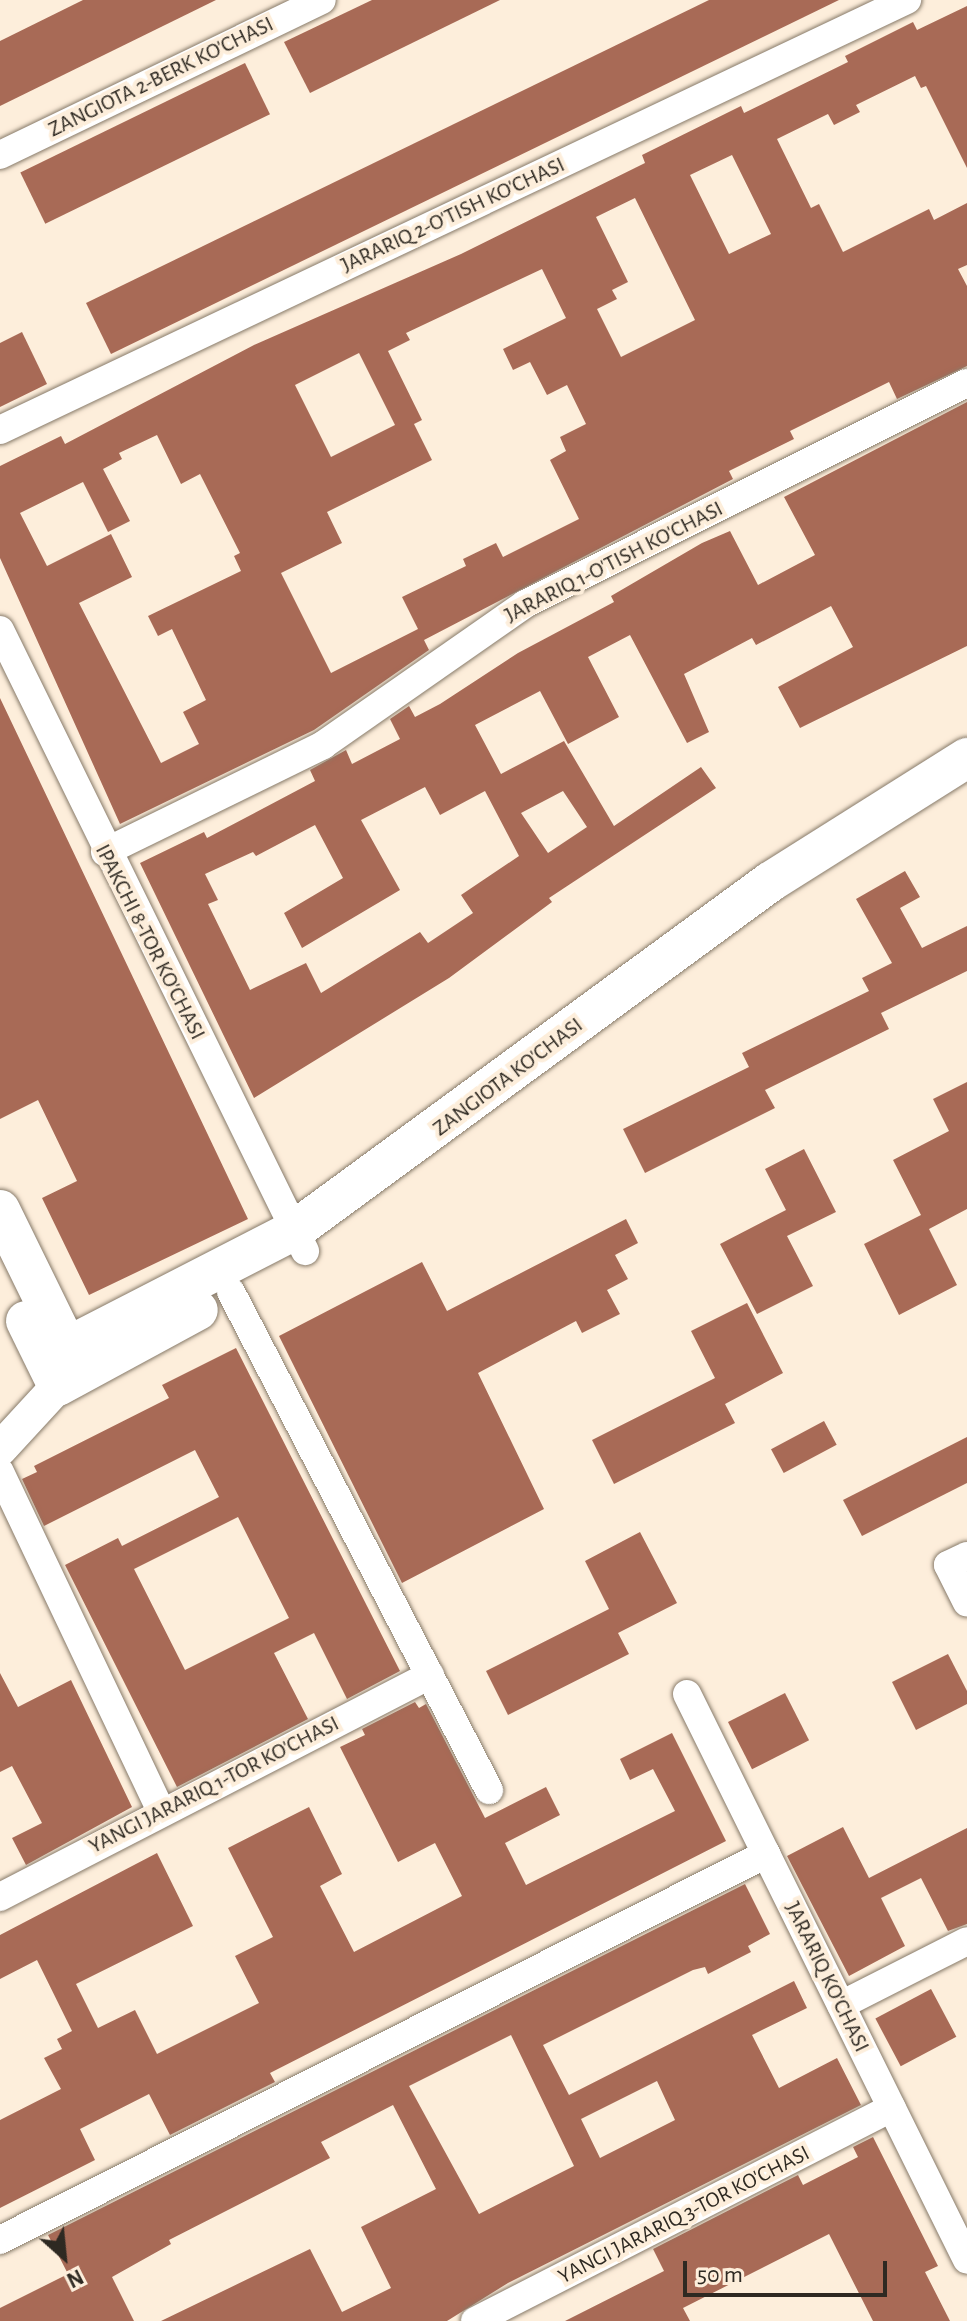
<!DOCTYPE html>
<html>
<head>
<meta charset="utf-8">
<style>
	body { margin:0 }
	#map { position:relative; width:967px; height:2321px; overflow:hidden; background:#fdeedb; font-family:"Alegreya Sans",sans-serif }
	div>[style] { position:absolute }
	.building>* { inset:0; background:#a86a56; transform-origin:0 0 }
	.roads { filter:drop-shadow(0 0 2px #877a69) drop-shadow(0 0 2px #877a69) }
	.minor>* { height:28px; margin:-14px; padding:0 14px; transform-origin:14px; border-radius:14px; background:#fff }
	.tertiary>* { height:34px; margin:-17px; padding:0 17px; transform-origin:17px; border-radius:17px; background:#fff }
	.secondary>* { height:40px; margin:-20px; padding:0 20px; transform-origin:20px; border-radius:20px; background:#fff }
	span { translate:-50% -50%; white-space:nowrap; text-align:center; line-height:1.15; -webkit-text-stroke:8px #fdeedb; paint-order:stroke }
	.street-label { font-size:22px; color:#2e2922 }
	.north { position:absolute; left:24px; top:2217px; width:80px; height:80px; -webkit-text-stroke:6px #fdeedb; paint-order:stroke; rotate:153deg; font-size:22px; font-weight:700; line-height:32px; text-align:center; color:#2e2922 }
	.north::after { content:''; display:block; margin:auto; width:28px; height:36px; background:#2e2922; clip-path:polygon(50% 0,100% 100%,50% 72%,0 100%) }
	.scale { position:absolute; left:683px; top:2261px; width:204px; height:36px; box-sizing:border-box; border:4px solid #2e2922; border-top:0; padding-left:10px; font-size:24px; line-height:28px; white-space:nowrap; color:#2e2922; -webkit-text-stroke:6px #fdeedb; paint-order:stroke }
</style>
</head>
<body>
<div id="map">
	<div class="building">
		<div style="clip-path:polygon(83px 0,216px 0,0 106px,0 41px)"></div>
		<div style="clip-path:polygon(372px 0,500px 0,310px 93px,284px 42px)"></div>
		<div style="clip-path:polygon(709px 0,839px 0,111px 354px,86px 303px)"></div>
		<div style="clip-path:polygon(evenodd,967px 6px,967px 168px,926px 86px,921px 88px,915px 76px,856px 105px,860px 112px,834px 125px,828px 114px,777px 139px,811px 208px,819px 204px,843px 252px,929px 209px,934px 220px,967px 203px,967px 265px,958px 269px,967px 286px,967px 366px,897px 399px,889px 382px,790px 431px,794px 439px,729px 471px,733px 479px,424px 640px,429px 650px,314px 730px,120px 824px,0 558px,0 466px,61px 436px,65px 444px,254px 345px,461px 254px,645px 163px,642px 155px,741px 106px,744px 113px,848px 62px,845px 56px,913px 22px,917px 30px,967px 6px,732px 155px,771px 234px,729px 254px,690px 175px,732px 155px,967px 6px,635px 198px,695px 320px,621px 357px,597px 309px,617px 299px,612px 290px,628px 282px,596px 217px,635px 198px,967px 6px,542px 269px,566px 318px,503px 349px,513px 370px,530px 362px,547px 395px,567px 385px,586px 424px,560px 437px,566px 451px,550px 460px,579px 519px,503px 557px,496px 543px,463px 559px,466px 566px,402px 597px,418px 629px,331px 673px,281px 573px,342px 543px,327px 512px,432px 460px,414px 424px,422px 420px,388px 351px,410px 340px,406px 333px,542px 269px,967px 6px,359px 353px,395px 425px,331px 457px,295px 385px,359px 353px,967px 6px,157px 435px,181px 484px,200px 474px,240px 553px,234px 556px,241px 571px,148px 616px,158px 636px,172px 629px,206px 700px,183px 712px,199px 744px,161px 763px,79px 603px,132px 577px,111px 534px,47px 566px,20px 513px,83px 482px,108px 532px,130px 521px,103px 469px,122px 459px,119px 453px,157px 435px)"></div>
		<div style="left:245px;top:63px;width:57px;height:250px;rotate:64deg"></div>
		<div style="clip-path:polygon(22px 332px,47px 384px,0 407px,0 343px)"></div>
		<div style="clip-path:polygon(evenodd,967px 402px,967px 646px,800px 728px,778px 687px,853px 647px,831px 606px,756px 645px,752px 638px,684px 674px,709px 732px,687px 743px,630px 635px,588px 657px,619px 717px,568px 744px,540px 691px,475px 725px,501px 774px,564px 741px,614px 826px,701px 767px,716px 788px,549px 898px,552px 902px,449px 978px,254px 1098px,140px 863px,204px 832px,207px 838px,315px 781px,310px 770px,346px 750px,352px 764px,400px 739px,390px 719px,409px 706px,415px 717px,440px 704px,518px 653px,614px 602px,611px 596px,702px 543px,730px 531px,758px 585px,815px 555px,784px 497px,967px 402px,425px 787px,440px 815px,485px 791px,519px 856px,461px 895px,473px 913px,428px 943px,420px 932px,321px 993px,306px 963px,250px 990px,208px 904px,218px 900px,205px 874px,253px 852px,256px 856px,315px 825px,343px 878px,284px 913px,302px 948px,400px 890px,361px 820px,425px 787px,967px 402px,563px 791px,587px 827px,548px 853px,521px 813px,563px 791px)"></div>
		<div style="clip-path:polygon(0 698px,248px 1219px,89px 1295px,42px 1198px,77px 1181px,38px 1100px,0 1119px)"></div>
		<div style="clip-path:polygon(905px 871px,920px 897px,900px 908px,922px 948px,967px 926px,967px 971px,881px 1013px,889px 1029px,765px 1090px,775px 1108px,645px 1173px,623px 1129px,749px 1067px,742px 1053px,869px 991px,862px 978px,892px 963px,856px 899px)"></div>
		<div style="clip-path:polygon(967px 1082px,967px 1209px,929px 1229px,957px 1285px,899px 1315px,864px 1244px,921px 1215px,893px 1160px,949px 1131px,933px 1099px)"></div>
		<div style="clip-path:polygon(804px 1149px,836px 1212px,787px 1236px,813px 1286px,757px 1314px,720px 1244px,786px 1210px,765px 1169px)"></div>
		<div style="clip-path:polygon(626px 1219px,638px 1243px,615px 1255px,628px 1279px,607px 1290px,620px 1314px,582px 1333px,576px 1321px,478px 1373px,544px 1509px,402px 1583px,279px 1336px,422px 1262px,447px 1311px)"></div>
		<div style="clip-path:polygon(747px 1303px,783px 1373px,725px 1404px,735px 1423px,614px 1484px,592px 1440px,715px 1378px,691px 1331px)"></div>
		<div style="clip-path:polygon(evenodd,236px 1348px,400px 1671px,347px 1699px,314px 1633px,274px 1653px,308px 1719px,177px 1787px,65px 1565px,118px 1538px,122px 1546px,219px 1497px,195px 1450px,44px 1526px,22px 1479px,37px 1472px,34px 1466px,169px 1398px,162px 1385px,236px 1348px,238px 1517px,289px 1618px,185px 1670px,134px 1569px,238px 1517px)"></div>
		<div style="left:824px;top:1421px;width:27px;height:60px;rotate:62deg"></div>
		<div style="clip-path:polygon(967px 1437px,967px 1483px,862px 1536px,843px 1500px)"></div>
		<div style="clip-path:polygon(640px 1532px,677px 1603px,618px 1633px,629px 1654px,508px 1715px,486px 1671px,609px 1609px,585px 1561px)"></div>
		<div style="clip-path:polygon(948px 1654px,967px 1691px,967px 1704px,916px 1730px,892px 1682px)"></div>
		<div style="clip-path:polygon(0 1673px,18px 1707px,71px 1680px,132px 1807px,26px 1865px,12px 1838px,42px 1823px,12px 1766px,0 1772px)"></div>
		<div style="left:785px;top:1693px;width:53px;height:64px;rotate:63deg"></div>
		<div style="clip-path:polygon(415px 1702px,419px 1708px,426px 1704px,485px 1818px,546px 1787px,560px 1815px,505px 1843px,526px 1885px,675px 1811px,653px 1769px,630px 1780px,620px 1759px,672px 1733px,726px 1841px,270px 2073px,275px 2082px,170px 2135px,149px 2094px,80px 2129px,95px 2160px,0 2208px,0 2120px,61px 2089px,44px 2058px,62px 2049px,57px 2039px,72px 2031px,37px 1960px,0 1979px,0 1935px,157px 1853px,193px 1926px,76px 1984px,98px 2028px,135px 2010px,157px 2054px,259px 2003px,235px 1956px,273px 1937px,228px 1848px,309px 1807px,342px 1874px,320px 1886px,354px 1952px,462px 1896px,435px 1843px,398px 1862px,340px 1747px,365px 1735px,362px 1729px)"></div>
		<div style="clip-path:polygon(843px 1827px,869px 1878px,967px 1828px,967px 1924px,948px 1931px,921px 1878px,881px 1898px,905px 1946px,849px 1976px,787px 1856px)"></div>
		<div style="clip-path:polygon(evenodd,745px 1884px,770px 1934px,748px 1946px,751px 1952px,708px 1974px,705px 1967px,693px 1970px,543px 2045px,569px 2095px,794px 1981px,807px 2008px,752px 2035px,779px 2088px,837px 2058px,861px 2105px,508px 2283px,447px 2321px,161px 2321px,310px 2249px,342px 2312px,391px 2288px,361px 2227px,436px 2189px,393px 2105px,321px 2142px,330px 2158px,169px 2240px,171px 2244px,112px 2277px,134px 2321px,0 2321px,0 2308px,68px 2274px,48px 2235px,745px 1884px,511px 2035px,574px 2166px,479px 2214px,409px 2086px,511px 2035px,745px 1884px,657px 2081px,675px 2120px,600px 2158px,581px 2119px,657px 2081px)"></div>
		<div style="left:931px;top:1989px;width:54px;height:63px;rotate:62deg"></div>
		<div style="clip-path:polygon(873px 2137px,938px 2266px,925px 2272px,950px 2321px,873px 2321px,829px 2234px,683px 2308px,690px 2321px,565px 2321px,664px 2271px,653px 2249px,798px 2175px,803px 2185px,858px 2157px,853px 2147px)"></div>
	</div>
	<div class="roads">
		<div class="minor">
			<div style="left:0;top:155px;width:357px;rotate:-25.7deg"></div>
			<div style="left:0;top:430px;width:1004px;rotate:-25.37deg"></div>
			<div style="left:0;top:630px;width:692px;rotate:63.84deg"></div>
			<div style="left:105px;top:852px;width:243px;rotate:-26.1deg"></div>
			<div style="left:323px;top:745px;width:246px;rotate:-34.9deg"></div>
			<div style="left:525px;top:604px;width:494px;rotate:-26.6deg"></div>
			<div style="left:231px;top:1292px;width:561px;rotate:62.61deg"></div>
			<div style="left:0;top:1472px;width:375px;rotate:64.6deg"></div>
			<div style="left:967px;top:1556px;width:21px;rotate:155deg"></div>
			<div style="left:948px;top:1565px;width:42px;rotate:63.4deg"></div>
			<div style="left:687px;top:1694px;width:631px;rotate:63.68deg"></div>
			<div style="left:0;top:1897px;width:484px;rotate:-27.3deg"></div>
			<div style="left:841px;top:2005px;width:141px;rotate:-26.9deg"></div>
			<div style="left:0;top:2240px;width:858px;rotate:-26.74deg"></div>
			<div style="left:475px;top:2321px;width:468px;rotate:-27.1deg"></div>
		</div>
		<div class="tertiary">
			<div style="left:0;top:1449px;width:86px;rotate:-47.4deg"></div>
			<div style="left:58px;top:1386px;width:26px;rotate:-77deg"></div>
		</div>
		<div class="secondary">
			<div style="left:0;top:1210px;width:153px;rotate:63.9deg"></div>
			<div style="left:67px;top:1347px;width:256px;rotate:-27.2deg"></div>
			<div style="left:295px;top:1230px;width:589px;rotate:-36.23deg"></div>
			<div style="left:770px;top:882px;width:233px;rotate:-32.2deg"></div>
			<div style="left:26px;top:1321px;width:72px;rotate:63.8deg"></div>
			<div style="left:58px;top:1386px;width:159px;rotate:-28.5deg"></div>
		</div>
	</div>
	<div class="street-label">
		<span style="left:161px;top:77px;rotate:-26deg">ZANGIOTA 2-BERK KO'CHASI</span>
		<span style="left:453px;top:215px;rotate:-25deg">JARARIQ 2-O'TISH KO'CHASI</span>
		<span style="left:614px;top:562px;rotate:-27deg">JARARIQ 1-O'TISH KO'CHASI</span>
		<span style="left:150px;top:942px;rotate:63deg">IPAKCHI 8-TOR KO'CHASI</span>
		<span style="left:508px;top:1077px;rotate:-37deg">ZANGIOTA KO'CHASI</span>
		<span style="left:214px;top:1785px;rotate:-27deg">YANGI JARARIQ 1-TOR KO'CHASI</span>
		<span style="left:827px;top:1977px;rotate:64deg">JARARIQ KO'CHASI</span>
		<span style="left:684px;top:2215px;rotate:-27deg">YANGI JARARIQ 3-TOR KO'CHASI</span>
	</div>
	<div class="north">N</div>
	<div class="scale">50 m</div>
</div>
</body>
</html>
